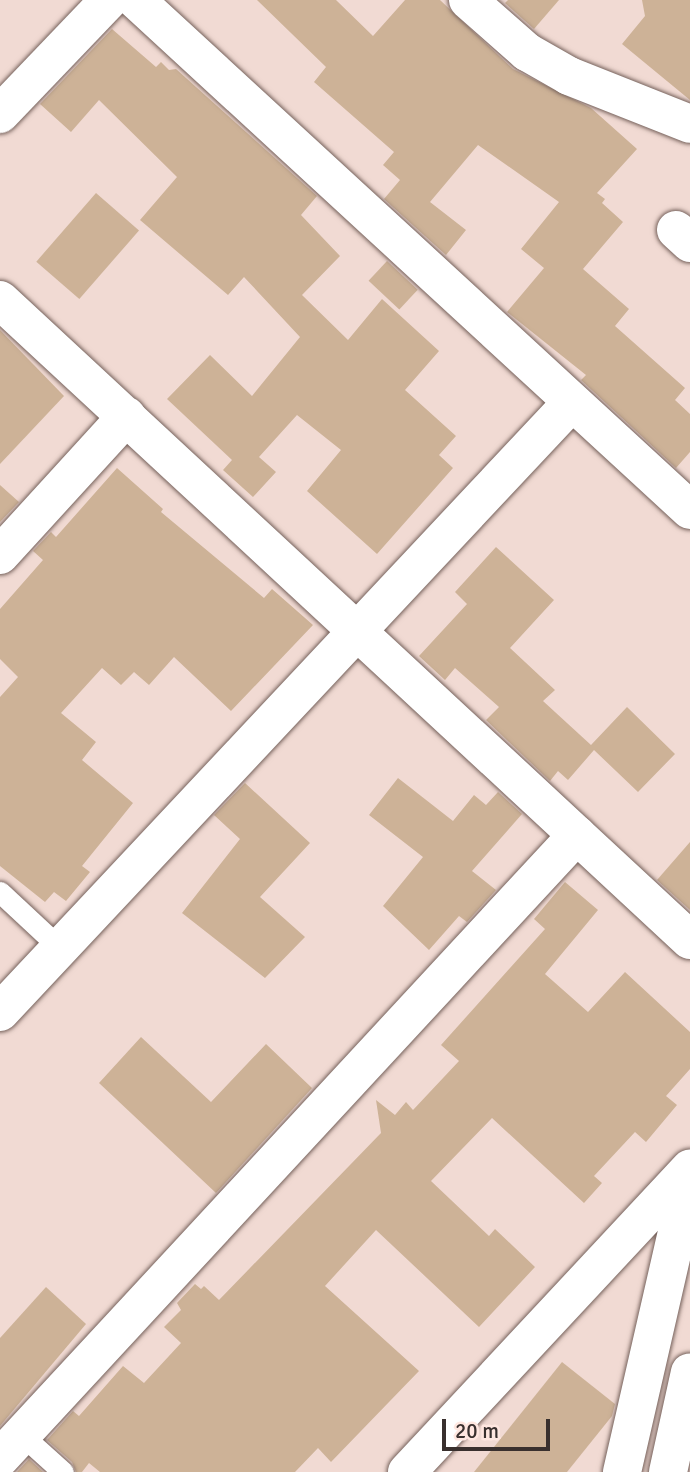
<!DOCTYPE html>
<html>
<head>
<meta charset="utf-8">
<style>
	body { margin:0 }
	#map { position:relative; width:690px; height:1472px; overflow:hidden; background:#f1dad3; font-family:Signika,sans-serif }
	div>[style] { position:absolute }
	.building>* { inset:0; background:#cdb297; transform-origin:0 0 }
	.roads { filter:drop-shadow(0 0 2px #75615b) drop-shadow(0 0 2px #75615b) }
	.lane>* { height:21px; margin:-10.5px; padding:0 10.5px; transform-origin:10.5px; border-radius:10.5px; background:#fff }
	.street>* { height:38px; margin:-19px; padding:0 19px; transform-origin:19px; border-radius:19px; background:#fff }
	span { translate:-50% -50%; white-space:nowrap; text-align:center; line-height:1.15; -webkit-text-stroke:7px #ffe7e0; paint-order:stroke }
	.scale { position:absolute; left:442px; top:1419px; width:108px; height:32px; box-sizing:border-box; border:4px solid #39302e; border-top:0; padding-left:9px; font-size:21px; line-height:24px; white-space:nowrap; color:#39302e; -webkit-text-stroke:5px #ffe7e0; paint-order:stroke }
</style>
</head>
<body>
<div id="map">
	<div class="building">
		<div style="clip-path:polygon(257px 0,336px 0,373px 36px,405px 0,440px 0,513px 69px,591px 108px,637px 149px,597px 193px,605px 199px,602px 203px,623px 222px,583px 269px,629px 309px,615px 326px,685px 388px,675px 400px,690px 414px,690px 452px,676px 468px,581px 380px,586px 375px,507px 312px,544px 268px,521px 249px,559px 202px,478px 145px,430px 202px,466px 230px,446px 255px,384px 199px,400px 180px,383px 165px,394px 152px,314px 82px,326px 67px)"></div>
		<div style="clip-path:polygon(508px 0,559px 0,534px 29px,505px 3px)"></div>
		<div style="clip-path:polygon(642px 0,690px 0,690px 100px,622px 44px,645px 16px)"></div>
		<div style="clip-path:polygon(112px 29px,156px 67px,161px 62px,169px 70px,176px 69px,317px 196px,301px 215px,340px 256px,302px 295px,348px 340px,382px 299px,439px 351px,405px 390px,456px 436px,439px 455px,453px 468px,377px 554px,307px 491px,341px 450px,297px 415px,259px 457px,276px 472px,253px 497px,223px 470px,232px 460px,167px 399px,210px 355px,252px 396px,300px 337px,244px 277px,228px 295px,140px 220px,177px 177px,99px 100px,71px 132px,40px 104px)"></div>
		<div style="left:96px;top:193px;width:57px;height:91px;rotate:41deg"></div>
		<div style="left:387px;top:261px;width:42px;height:27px;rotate:43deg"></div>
		<div style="clip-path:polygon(0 330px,64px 396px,0 464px)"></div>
		<div style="clip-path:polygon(117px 468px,163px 509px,161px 512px,264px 598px,272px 589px,313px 625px,231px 711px,174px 657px,149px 685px,134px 672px,121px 685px,102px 668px,61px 713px,96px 742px,82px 760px,133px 803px,82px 866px,90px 872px,66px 901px,54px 892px,45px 902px,0 866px,0 697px,18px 677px,0 659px,0 609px,43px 560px,33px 551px,51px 532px,56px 537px)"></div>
		<div style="clip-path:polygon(0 485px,19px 502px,0 522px)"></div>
		<div style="clip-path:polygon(496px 547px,554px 600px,510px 648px,555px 690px,543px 701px,591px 745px,627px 707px,675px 754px,638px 792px,594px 750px,568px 780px,558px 771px,550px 781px,486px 720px,499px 707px,455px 668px,445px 680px,419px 656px,467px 604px,455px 592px)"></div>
		<div style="clip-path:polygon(398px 778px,453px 821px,474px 795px,486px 805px,498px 792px,522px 814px,472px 871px,496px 890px,467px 922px,459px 916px,429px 950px,383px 906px,423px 857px,369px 815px)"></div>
		<div style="clip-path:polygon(245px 783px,310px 843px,260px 897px,305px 937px,265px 978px,182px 913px,240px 839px,214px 815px)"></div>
		<div style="clip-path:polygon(690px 842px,690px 910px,657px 880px)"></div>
		<div style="clip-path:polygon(565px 882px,598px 910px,545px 974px,588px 1012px,625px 972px,690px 1032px,690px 1069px,666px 1096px,677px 1105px,646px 1142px,635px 1132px,594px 1176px,602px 1183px,584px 1203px,492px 1118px,431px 1181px,489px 1236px,495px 1229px,535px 1267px,479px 1327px,376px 1230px,325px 1286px,419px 1371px,331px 1462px,318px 1448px,295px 1472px,100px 1472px,89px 1463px,82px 1472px,76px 1472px,72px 1462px,47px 1440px,73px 1411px,79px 1416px,123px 1366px,144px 1383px,181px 1343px,164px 1327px,181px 1310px,177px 1303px,195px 1284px,201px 1289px,204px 1286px,219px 1300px,381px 1133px,376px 1100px,395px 1115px,406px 1102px,413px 1110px,459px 1061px,441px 1045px,545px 929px,534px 919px)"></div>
		<div style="clip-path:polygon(141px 1037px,211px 1102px,266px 1044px,312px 1088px,216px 1193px,99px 1083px)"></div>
		<div style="clip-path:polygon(46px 1287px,86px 1324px,0 1426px,0 1338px)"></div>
		<div style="clip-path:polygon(562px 1362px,615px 1404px,612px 1416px,567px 1472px,474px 1472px)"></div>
		<div style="clip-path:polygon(29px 1459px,43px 1472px,17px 1472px)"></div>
	</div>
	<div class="roads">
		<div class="lane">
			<div style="left:0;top:892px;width:82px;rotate:43deg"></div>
			<div style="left:22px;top:1435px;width:55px;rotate:42.1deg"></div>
		</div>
		<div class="street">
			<div style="left:136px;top:0;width:753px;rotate:42.63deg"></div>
			<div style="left:468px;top:0;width:79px;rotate:41.4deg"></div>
			<div style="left:527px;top:52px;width:48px;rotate:29.7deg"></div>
			<div style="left:569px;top:76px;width:130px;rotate:21.6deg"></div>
			<div style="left:0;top:114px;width:158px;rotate:-46.3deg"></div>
			<div style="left:676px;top:230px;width:19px;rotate:43deg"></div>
			<div style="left:0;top:300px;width:941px;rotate:42.85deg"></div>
			<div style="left:0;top:555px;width:188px;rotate:-47.6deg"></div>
			<div style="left:0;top:1012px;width:836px;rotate:-46.84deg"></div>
			<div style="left:0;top:1458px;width:849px;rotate:-47.2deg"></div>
			<div style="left:407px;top:1472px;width:415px;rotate:-47deg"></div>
			<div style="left:622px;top:1472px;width:304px;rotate:-77.1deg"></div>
			<div style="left:668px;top:1472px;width:102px;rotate:-77.6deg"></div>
		</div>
	</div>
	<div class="scale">20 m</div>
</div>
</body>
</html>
